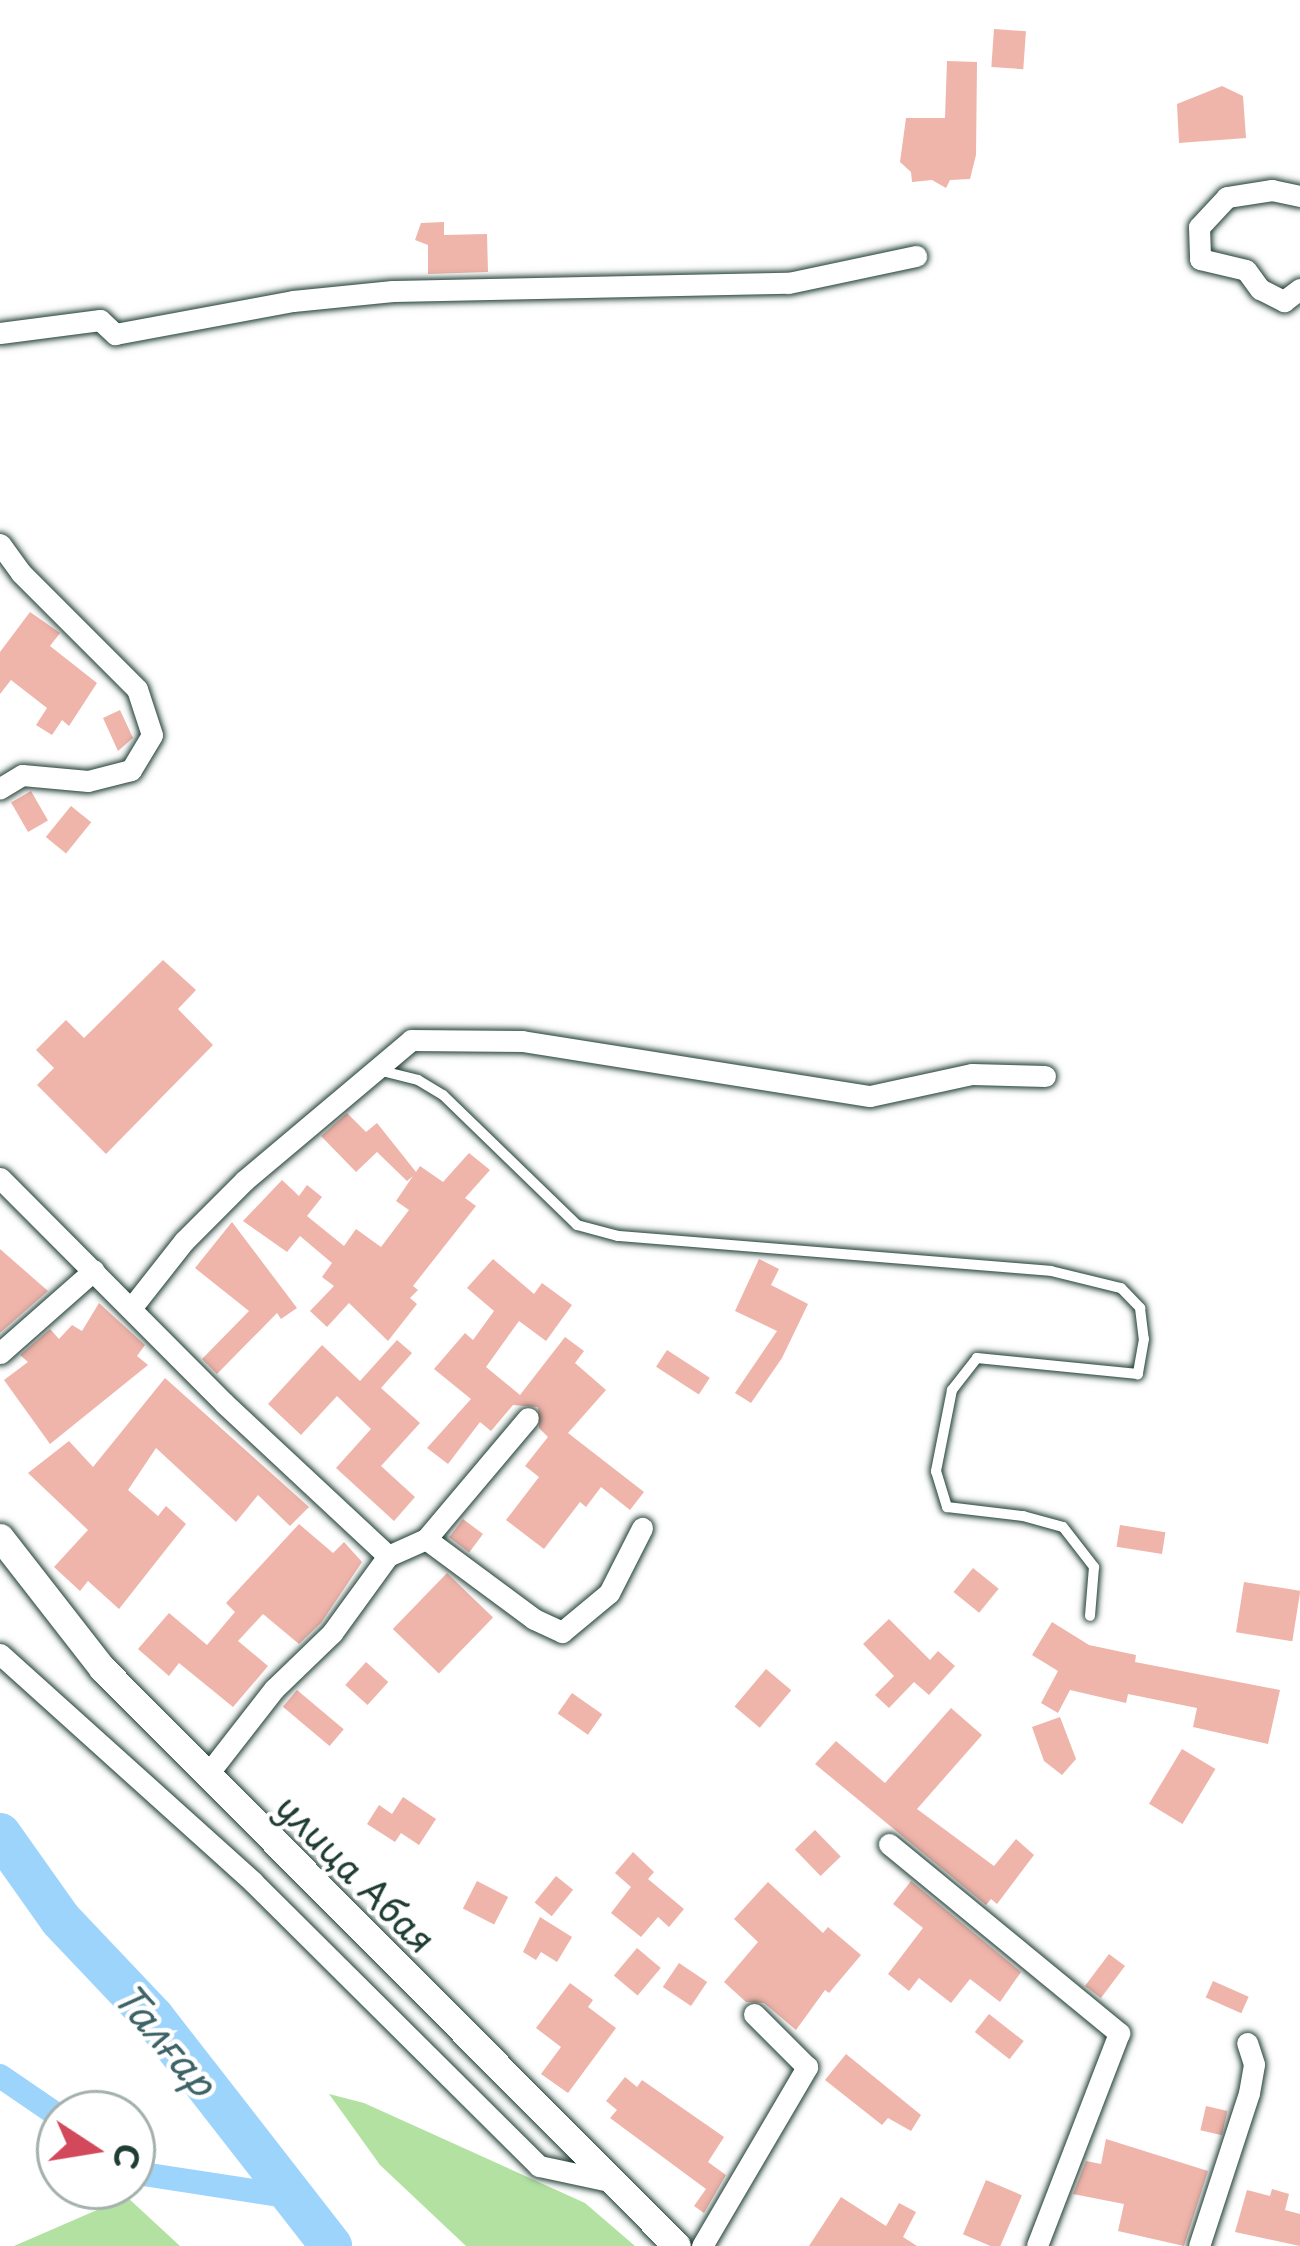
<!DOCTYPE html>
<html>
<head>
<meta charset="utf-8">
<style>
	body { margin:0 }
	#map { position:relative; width:1300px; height:2246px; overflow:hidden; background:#fff; font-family:"Playpen Sans",sans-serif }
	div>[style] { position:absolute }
	.green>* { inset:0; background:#b2e1a1 }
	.canal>* { height:24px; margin:-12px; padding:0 12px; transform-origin:12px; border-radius:12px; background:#9dd4fc }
	.river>* { height:42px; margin:-21px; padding:0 21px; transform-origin:21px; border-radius:21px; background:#9dd4fc }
	.building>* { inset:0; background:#efb4aa; transform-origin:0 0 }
	.roads { filter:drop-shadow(0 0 3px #1f3d34) drop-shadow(0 0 3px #1f3d34) }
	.service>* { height:10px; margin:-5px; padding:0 5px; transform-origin:5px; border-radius:5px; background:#fff }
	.minor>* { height:21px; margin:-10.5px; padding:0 10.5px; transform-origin:10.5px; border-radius:10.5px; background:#fff }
	.tertiary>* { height:27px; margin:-13.5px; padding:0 13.5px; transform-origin:13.5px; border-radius:13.5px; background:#fff }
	span { translate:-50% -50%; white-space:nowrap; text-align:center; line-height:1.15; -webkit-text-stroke:9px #fff; paint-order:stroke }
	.street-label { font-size:36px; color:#1f3d34 }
	.water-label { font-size:39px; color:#3e6366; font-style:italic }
	.north { position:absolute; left:36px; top:2090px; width:120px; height:120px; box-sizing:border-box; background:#fff; border:3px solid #a5b1ae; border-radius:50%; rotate:102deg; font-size:33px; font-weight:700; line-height:48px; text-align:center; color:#1f3d34 }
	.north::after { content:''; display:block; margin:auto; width:42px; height:54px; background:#d1495b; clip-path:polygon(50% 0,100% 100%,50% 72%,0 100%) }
</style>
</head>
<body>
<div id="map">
	<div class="green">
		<div style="clip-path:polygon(329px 2094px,364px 2103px,585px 2203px,635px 2246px,466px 2246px,380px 2165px)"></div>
		<div style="clip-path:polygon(127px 2197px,180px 2246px,14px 2246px)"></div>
	</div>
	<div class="canal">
		<div style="left:0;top:2076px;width:73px;rotate:34.3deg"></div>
		<div style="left:132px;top:2167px;width:13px;rotate:32deg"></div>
		<div style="left:143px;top:2174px;width:153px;rotate:8.7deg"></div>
	</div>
	<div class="river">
		<div style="left:0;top:1834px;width:105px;rotate:54.7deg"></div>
		<div style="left:61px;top:1920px;width:134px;rotate:46.5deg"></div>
		<div style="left:153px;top:2017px;width:290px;rotate:52.1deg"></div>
	</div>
	<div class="building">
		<div style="left:994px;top:29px;width:32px;height:38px;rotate:4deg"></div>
		<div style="clip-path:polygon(947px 61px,977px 62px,976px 155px,970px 179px,950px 180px,946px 188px,932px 180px,912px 182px,911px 172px,900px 162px,906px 118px,945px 118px)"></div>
		<div style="clip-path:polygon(1222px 86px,1243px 96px,1246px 138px,1179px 143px,1177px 104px)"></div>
		<div style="clip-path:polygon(444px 222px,444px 235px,487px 234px,488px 272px,428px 274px,428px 245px,415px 240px,421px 223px)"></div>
		<div style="clip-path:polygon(30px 612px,60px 633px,50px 646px,97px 683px,69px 726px,62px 720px,52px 735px,36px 725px,47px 708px,11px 680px,0 694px,0 652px)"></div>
		<div style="clip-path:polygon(120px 710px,133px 738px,118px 751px,103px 718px)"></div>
		<div style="left:31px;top:791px;width:34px;height:23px;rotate:60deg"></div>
		<div style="left:71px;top:806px;width:26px;height:40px;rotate:39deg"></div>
		<div style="clip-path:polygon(163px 960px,196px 990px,178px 1009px,213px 1045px,106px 1154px,37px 1085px,54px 1068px,36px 1050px,66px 1020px,84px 1038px)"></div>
		<div style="clip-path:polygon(347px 1113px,366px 1132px,377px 1123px,416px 1172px,420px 1166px,443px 1182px,469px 1153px,490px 1170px,465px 1198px,476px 1206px,413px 1286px,418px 1290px,410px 1298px,417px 1304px,388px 1341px,349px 1303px,327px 1327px,310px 1311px,334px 1286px,322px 1277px,332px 1263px,300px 1236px,287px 1252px,243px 1221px,282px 1180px,299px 1196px,307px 1185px,322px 1197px,307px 1216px,344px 1246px,356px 1229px,381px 1247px,409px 1210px,396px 1201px,413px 1176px,407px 1181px,377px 1152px,356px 1172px,321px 1136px)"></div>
		<div style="clip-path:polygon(232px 1222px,297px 1308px,281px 1319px,277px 1313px,217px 1374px,202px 1359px,249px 1311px,195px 1268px)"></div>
		<div style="clip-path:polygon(0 1249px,48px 1291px,0 1333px)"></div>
		<div style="clip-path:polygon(493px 1259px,534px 1294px,542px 1283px,572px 1305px,546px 1341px,519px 1321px,486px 1367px,520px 1395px,565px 1337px,584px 1351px,575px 1363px,606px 1390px,568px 1433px,644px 1492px,630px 1510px,601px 1487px,586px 1507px,580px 1502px,544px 1549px,506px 1520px,539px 1477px,525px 1466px,548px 1437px,539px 1428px,538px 1407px,513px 1405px,491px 1431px,480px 1422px,448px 1464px,427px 1448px,471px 1399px,434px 1369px,465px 1333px,473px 1340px,494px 1311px,467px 1288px)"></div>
		<div style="clip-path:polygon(759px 1259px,779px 1269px,771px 1285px,808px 1304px,782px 1358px,751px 1403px,735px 1393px,777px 1331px,735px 1311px)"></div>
		<div style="clip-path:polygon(99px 1303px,145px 1345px,137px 1356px,148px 1365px,50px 1444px,4px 1380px,28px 1362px,20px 1355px,50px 1329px,59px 1339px,72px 1325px,82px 1331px)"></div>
		<div style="clip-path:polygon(397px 1340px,412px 1353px,381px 1388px,420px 1423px,381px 1466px,415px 1497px,394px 1521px,336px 1468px,371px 1429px,337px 1396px,301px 1435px,268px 1404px,322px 1345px,360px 1381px)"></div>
		<div style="left:667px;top:1350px;width:51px;height:20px;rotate:33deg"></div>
		<div style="clip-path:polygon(165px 1378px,309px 1507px,290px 1526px,258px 1495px,236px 1522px,156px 1448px,128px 1490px,158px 1516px,166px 1506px,186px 1524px,119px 1609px,88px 1581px,80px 1591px,54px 1567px,88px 1530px,28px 1473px,69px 1441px,93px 1467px)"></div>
		<div style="left:463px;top:1519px;width:25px;height:23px;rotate:37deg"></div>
		<div style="clip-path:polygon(299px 1524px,333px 1553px,344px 1542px,362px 1562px,321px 1623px,299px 1644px,263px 1614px,238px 1641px,268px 1666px,233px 1707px,179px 1663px,169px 1676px,138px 1649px,169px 1613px,207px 1645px,235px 1612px,226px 1603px)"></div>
		<div style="left:1120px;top:1525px;width:46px;height:22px;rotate:9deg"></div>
		<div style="left:973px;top:1568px;width:33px;height:31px;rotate:39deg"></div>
		<div style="left:447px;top:1573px;width:64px;height:78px;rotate:44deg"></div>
		<div style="left:1244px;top:1582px;width:57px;height:51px;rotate:9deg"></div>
		<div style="clip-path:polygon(889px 1619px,930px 1660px,938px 1651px,955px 1666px,929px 1695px,914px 1682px,889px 1708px,875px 1695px,894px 1676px,863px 1644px)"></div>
		<div style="clip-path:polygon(1052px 1622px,1089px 1645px,1136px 1655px,1135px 1662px,1280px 1690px,1268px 1744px,1193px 1727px,1197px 1708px,1128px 1694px,1126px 1703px,1070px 1690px,1058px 1713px,1041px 1703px,1058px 1671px,1032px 1655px)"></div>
		<div style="left:366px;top:1662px;width:30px;height:31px;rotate:42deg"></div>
		<div style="left:766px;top:1669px;width:33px;height:49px;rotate:40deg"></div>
		<div style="left:297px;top:1690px;width:61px;height:22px;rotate:40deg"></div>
		<div style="left:572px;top:1693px;width:37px;height:25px;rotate:35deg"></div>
		<div style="clip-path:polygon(951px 1708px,982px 1735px,917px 1809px,994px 1866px,1016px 1839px,1034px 1855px,997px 1904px,991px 1899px,986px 1905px,815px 1764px,836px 1741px,885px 1783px)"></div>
		<div style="clip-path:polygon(1060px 1717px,1076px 1759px,1062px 1775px,1044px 1761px,1032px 1727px)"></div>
		<div style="left:1182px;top:1749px;width:39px;height:64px;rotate:31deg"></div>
		<div style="clip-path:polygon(403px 1797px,436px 1819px,419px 1845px,401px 1833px,395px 1842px,367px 1824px,379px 1805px,392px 1814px)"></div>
		<div style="left:815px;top:1830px;width:37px;height:28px;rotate:46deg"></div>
		<div style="clip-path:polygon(633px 1852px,654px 1872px,648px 1879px,684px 1909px,669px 1927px,658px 1917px,641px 1937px,611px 1913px,631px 1887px,615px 1873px)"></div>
		<div style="left:556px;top:1876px;width:22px;height:34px;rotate:39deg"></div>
		<div style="left:477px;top:1881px;width:35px;height:31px;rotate:27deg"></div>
		<div style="clip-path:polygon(911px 1881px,1021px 1972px,1000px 2002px,970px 1979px,951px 2003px,919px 1978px,909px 1991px,888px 1974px,923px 1928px,893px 1904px)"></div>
		<div style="clip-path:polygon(768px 1882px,823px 1933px,828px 1927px,861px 1955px,829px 1993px,825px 1990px,796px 2030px,764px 2003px,746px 2002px,724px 1982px,758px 1942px,734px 1919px)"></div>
		<div style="clip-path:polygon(540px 1917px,572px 1937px,557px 1962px,541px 1952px,536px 1960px,523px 1952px)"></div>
		<div style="left:637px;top:1948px;width:31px;height:36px;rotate:40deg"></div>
		<div style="left:1109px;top:1954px;width:20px;height:40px;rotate:37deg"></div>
		<div style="left:679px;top:1963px;width:34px;height:29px;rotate:34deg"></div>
		<div style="left:1213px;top:1981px;width:39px;height:18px;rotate:24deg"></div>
		<div style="clip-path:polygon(570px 1983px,593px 2000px,588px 2007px,616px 2028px,568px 2093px,541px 2074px,561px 2047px,536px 2028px)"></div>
		<div style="left:989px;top:2014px;width:44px;height:23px;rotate:38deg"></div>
		<div style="clip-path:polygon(846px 2054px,921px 2115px,911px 2131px,888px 2118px,882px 2125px,825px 2080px)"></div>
		<div style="clip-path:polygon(625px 2077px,637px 2087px,642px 2080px,724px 2137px,708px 2162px,726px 2175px,704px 2213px,694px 2206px,706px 2189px,610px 2118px,617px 2110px,606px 2101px)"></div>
		<div style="left:1206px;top:2106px;width:22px;height:25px;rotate:13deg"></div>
		<div style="clip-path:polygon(1106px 2139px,1208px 2171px,1184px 2246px,1118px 2231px,1124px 2204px,1073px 2194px,1086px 2161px,1101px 2164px)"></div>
		<div style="left:986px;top:2180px;width:39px;height:59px;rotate:23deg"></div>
		<div style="clip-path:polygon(1272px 2189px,1289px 2194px,1285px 2210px,1300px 2214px,1300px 2246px,1235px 2232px,1247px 2190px,1270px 2196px)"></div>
		<div style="clip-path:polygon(841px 2197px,886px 2226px,899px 2203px,916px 2212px,903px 2237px,917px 2246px,809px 2246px)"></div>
	</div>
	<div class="roads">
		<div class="service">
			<div style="left:378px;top:1070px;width:41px;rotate:14deg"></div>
			<div style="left:418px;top:1080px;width:29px;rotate:31deg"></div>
			<div style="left:443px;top:1095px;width:187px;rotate:44.1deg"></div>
			<div style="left:577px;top:1225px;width:42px;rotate:15deg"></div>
			<div style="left:618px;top:1236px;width:434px;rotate:4.6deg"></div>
			<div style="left:1051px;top:1271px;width:72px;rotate:13.7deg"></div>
			<div style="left:1121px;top:1288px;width:28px;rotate:46deg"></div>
			<div style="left:1140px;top:1308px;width:31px;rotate:83deg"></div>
			<div style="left:1144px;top:1339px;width:36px;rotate:100deg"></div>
			<div style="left:1138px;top:1374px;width:162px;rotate:-174.3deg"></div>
			<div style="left:977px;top:1358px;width:41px;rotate:128deg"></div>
			<div style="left:952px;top:1390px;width:83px;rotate:101.2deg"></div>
			<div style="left:936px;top:1471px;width:38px;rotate:73deg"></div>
			<div style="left:947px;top:1507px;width:77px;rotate:6.8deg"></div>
			<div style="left:1023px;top:1516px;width:41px;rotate:15.4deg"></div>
			<div style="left:1063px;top:1527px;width:51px;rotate:52.2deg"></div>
			<div style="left:1094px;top:1567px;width:49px;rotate:94.7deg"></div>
		</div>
		<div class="minor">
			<div style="left:1300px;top:196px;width:29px;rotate:-168deg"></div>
			<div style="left:1272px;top:190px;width:46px;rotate:171.2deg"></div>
			<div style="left:1227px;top:197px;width:41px;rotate:133deg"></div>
			<div style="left:1199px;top:227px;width:32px;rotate:88deg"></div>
			<div style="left:1200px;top:259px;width:47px;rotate:13.4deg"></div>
			<div style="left:1246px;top:270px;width:24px;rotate:54deg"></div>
			<div style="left:1260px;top:289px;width:27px;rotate:27deg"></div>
			<div style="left:1284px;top:301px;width:20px;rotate:-37deg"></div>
			<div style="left:0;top:333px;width:101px;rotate:-7.4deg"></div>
			<div style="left:100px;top:320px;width:21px;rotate:43deg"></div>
			<div style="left:115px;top:334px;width:181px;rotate:-10.5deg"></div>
			<div style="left:293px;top:301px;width:100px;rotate:-5.7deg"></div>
			<div style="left:393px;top:291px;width:395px;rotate:-1.2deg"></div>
			<div style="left:788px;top:283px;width:131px;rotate:-11.9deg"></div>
			<div style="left:0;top:544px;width:36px;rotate:54deg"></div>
			<div style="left:21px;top:573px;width:164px;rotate:45deg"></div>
			<div style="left:137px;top:689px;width:48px;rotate:71.9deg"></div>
			<div style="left:152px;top:735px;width:41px;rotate:121deg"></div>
			<div style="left:131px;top:770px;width:44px;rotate:165.7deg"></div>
			<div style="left:88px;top:781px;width:66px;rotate:-174.8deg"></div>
			<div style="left:22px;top:775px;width:26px;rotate:149deg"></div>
			<div style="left:0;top:1178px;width:317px;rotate:45.1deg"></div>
			<div style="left:224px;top:1403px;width:224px;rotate:43deg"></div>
			<div style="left:388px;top:1556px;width:42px;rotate:-24.1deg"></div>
			<div style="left:426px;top:1539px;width:158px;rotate:-49.9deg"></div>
			<div style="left:132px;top:1307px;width:84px;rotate:-51.8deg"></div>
			<div style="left:184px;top:1241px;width:86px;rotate:-45deg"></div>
			<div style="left:245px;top:1180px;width:217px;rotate:-40.1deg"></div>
			<div style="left:411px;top:1040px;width:111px;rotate:0.5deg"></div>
			<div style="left:522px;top:1041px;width:352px;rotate:9deg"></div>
			<div style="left:870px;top:1096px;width:104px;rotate:-12.2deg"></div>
			<div style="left:972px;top:1074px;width:73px;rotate:1.6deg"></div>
			<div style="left:0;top:1353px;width:125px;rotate:-41.4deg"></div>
			<div style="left:426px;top:1539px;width:134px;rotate:36.5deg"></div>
			<div style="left:534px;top:1619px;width:31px;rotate:25deg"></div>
			<div style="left:562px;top:1632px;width:61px;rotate:-39.7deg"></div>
			<div style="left:609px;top:1593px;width:73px;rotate:-63.1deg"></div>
			<div style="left:0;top:1654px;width:341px;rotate:42deg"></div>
			<div style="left:253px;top:1882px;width:403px;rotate:44.8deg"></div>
			<div style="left:539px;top:2166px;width:77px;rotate:12deg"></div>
			<div style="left:207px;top:1775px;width:109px;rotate:-52.1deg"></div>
			<div style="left:274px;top:1689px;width:81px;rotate:-44deg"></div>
			<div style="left:332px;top:1633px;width:95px;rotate:-54deg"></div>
			<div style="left:889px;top:1844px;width:298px;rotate:39.4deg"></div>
			<div style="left:1119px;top:2033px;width:228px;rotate:111.1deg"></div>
			<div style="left:702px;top:2246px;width:208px;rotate:-59.6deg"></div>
			<div style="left:807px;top:2067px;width:75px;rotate:-135deg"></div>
			<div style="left:1199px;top:2246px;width:161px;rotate:-71.9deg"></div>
			<div style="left:1249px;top:2093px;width:29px;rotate:-80deg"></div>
			<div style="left:1254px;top:2064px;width:22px;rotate:-108deg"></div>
		</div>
		<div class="tertiary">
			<div style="left:0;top:1537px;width:166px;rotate:52.1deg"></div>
			<div style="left:102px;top:1668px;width:815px;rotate:45.15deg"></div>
		</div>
	</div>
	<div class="street-label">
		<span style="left:356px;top:1873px;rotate:45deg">улица Абая</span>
	</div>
	<div class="water-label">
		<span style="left:166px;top:2039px;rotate:50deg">Талғар</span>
	</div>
	<div class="north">С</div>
</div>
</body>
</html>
